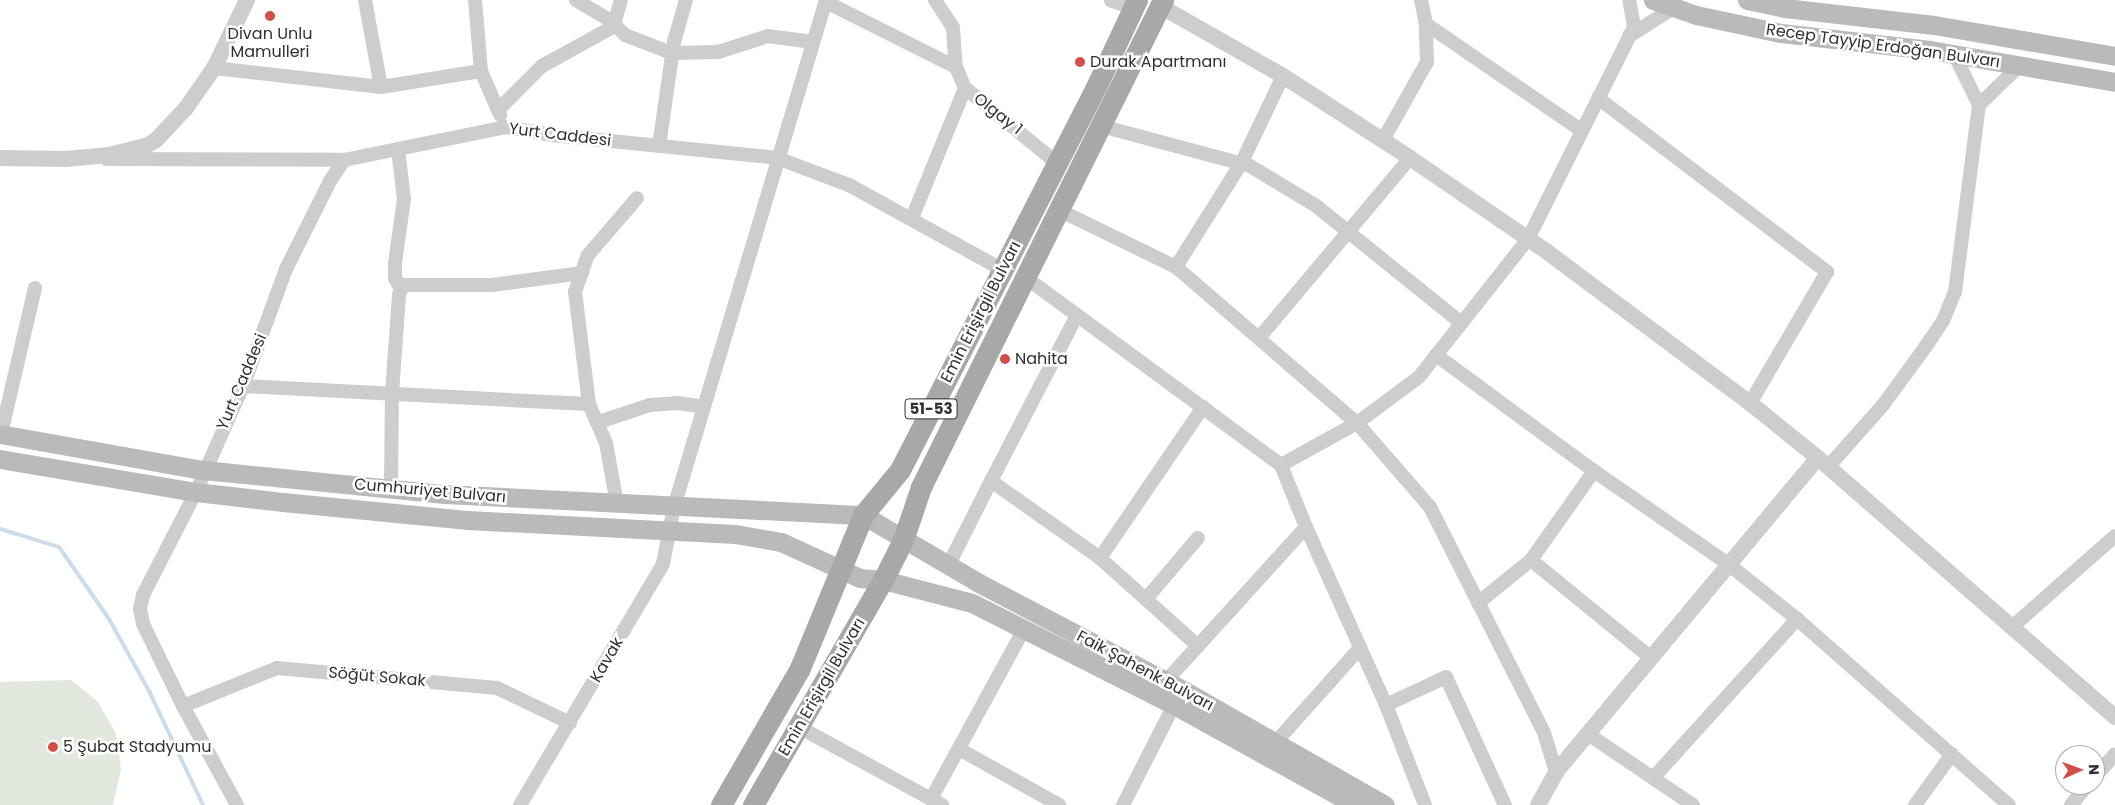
<!DOCTYPE html>
<html>
<head>
<meta charset="utf-8">
<style>
	body { margin:0 }
	#map { position:relative; width:2115px; height:805px; overflow:hidden; background:#fff; font-family:Poppins,sans-serif }
	div>[style] { position:absolute }
	.green>* { inset:0; background:#e2e8dd }
	.stream>* { height:4px; margin:-2px; padding:0 2px; transform-origin:2px; border-radius:2px; background:#cedbe9 }
	.minor>* { height:14px; margin:-7px; padding:0 7px; transform-origin:7px; border-radius:7px; background:#cdcdcd }
	.tertiary>* { height:16px; margin:-8px; padding:0 8px; transform-origin:8px; border-radius:8px; background:#cdcdcd }
	.secondary>* { height:19px; margin:-9.5px; padding:0 9.5px; transform-origin:9.5px; border-radius:9.5px; background:#bababa }
	.primary>* { height:21px; margin:-10.5px; padding:0 10.5px; transform-origin:10.5px; border-radius:10.5px; background:#a8a8a8 }
	.dots>* { width:14px; height:14px; translate:-50% -50%; box-sizing:border-box; border:2px solid #fff; border-radius:50% }
	span { translate:-50% -50%; white-space:nowrap; text-align:center; line-height:1.15; -webkit-text-stroke:5px #fff; paint-order:stroke }
	.shield-label span { padding:1px 4px; background:#fff; border:1px solid; border-radius:4px; -webkit-text-stroke-width:0 }
	.shield-label { font-size:15px; color:#303030; font-weight:700 }
	.poi-label { font-size:16px; color:#303030 }
	.left { translate:0 -50%; text-align:left }
	.street-label { font-size:16px; color:#303030 }
	.north { position:absolute; left:2055px; top:745px; width:50px; height:50px; box-sizing:border-box; background:#fff; border:1px solid #acacac; border-radius:50%; rotate:88deg; font-size:14px; font-weight:700; line-height:20px; text-align:center; color:#303030 }
	.north::after { content:''; display:block; margin:auto; width:18px; height:22px; background:#d34e46; clip-path:polygon(50% 0,100% 100%,50% 72%,0 100%) }
</style>
</head>
<body>
<div id="map">
	<div class="green">
		<div style="clip-path:polygon(71px 680px,97px 701px,116px 733px,121px 770px,113px 805px,0 805px,0 682px)"></div>
	</div>
	<div class="stream">
		<div style="left:0;top:529px;width:62px;rotate:17deg"></div>
		<div style="left:59px;top:547px;width:88px;rotate:55.2deg"></div>
		<div style="left:109px;top:619px;width:85px;rotate:61deg"></div>
		<div style="left:150px;top:693px;width:124px;rotate:64.7deg"></div>
	</div>
	<div class="minor">
		<div style="left:365px;top:0;width:88px;rotate:79.6deg"></div>
		<div style="left:475px;top:0;width:71px;rotate:85.2deg"></div>
		<div style="left:481px;top:71px;width:48px;rotate:66.6deg"></div>
		<div style="left:576px;top:0;width:41px;rotate:31deg"></div>
		<div style="left:611px;top:21px;width:20px;rotate:45deg"></div>
		<div style="left:625px;top:35px;width:50px;rotate:21deg"></div>
		<div style="left:672px;top:53px;width:46px;rotate:-1.2deg"></div>
		<div style="left:718px;top:52px;width:52px;rotate:-17.7deg"></div>
		<div style="left:768px;top:36px;width:45px;rotate:7.6deg"></div>
		<div style="left:935px;top:0;width:33px;rotate:57deg"></div>
		<div style="left:953px;top:28px;width:39px;rotate:86deg"></div>
		<div style="left:956px;top:67px;width:23px;rotate:67deg"></div>
		<div style="left:965px;top:88px;width:119px;rotate:39.2deg"></div>
		<div style="left:826px;top:2px;width:145px;rotate:26.6deg"></div>
		<div style="left:1426px;top:24px;width:188px;rotate:34.4deg"></div>
		<div style="left:1629px;top:36px;width:54px;rotate:-32.2deg"></div>
		<div style="left:214px;top:68px;width:168px;rotate:6.5deg"></div>
		<div style="left:381px;top:87px;width:101px;rotate:-9.1deg"></div>
		<div style="left:1283px;top:76px;width:95px;rotate:115.5deg"></div>
		<div style="left:1242px;top:162px;width:124px;rotate:122.2deg"></div>
		<div style="left:1176px;top:267px;width:239px;rotate:40.8deg"></div>
		<div style="left:1357px;top:423px;width:111px;rotate:49deg"></div>
		<div style="left:1430px;top:507px;width:253px;rotate:63.2deg"></div>
		<div style="left:1544px;top:733px;width:41px;rotate:72.9deg"></div>
		<div style="left:1598px;top:98px;width:288px;rotate:37.2deg"></div>
		<div style="left:1827px;top:272px;width:152px;rotate:120.4deg"></div>
		<div style="left:1979px;top:105px;width:57px;rotate:-44.3deg"></div>
		<div style="left:498px;top:110px;width:62px;rotate:-45deg"></div>
		<div style="left:542px;top:66px;width:77px;rotate:-28.9deg"></div>
		<div style="left:609px;top:29px;width:7px;rotate:-45deg"></div>
		<div style="left:614px;top:24px;width:25px;rotate:-74deg"></div>
		<div style="left:1101px;top:126px;width:154px;rotate:15deg"></div>
		<div style="left:1250px;top:166px;width:76px;rotate:31deg"></div>
		<div style="left:1315px;top:205px;width:188px;rotate:38.9deg"></div>
		<div style="left:1383px;top:140px;width:90px;rotate:-60.6deg"></div>
		<div style="left:1427px;top:62px;width:38px;rotate:-92deg"></div>
		<div style="left:1426px;top:24px;width:25px;rotate:-102deg"></div>
		<div style="left:659px;top:146px;width:105px;rotate:-81.8deg"></div>
		<div style="left:674px;top:42px;width:44px;rotate:-74.1deg"></div>
		<div style="left:398px;top:149px;width:50px;rotate:83.2deg"></div>
		<div style="left:404px;top:199px;width:65px;rotate:98deg"></div>
		<div style="left:395px;top:263px;width:15px;rotate:90deg"></div>
		<div style="left:395px;top:278px;width:13px;rotate:63deg"></div>
		<div style="left:106px;top:159px;width:238px;rotate:0.2deg"></div>
		<div style="left:1059px;top:210px;width:130px;rotate:26deg"></div>
		<div style="left:912px;top:218px;width:140px;rotate:-67.8deg"></div>
		<div style="left:1025px;top:277px;width:318px;rotate:36.3deg"></div>
		<div style="left:1259px;top:338px;width:235px;rotate:-50deg"></div>
		<div style="left:1436px;top:355px;width:196px;rotate:36.3deg"></div>
		<div style="left:243px;top:386px;width:346px;rotate:3deg"></div>
		<div style="left:599px;top:422px;width:54px;rotate:-18.4deg"></div>
		<div style="left:650px;top:405px;width:27px;rotate:-4deg"></div>
		<div style="left:677px;top:403px;width:27px;rotate:8deg"></div>
		<div style="left:1px;top:434px;width:150px;rotate:-76.9deg"></div>
		<div style="left:1828px;top:467px;width:83px;rotate:-48.4deg"></div>
		<div style="left:1883px;top:405px;width:73px;rotate:-53.9deg"></div>
		<div style="left:1926px;top:346px;width:30px;rotate:-56deg"></div>
		<div style="left:1943px;top:321px;width:31px;rotate:-68deg"></div>
		<div style="left:1955px;top:292px;width:189px;rotate:-82.7deg"></div>
		<div style="left:1979px;top:105px;width:57px;rotate:-116.1deg"></div>
		<div style="left:991px;top:481px;width:187px;rotate:-62.6deg"></div>
		<div style="left:391px;top:489px;width:96px;rotate:-89.4deg"></div>
		<div style="left:392px;top:393px;width:98px;rotate:-85.9deg"></div>
		<div style="left:399px;top:295px;width:11px;rotate:-68deg"></div>
		<div style="left:403px;top:285px;width:89px"></div>
		<div style="left:492px;top:285px;width:91px;rotate:-7.6deg"></div>
		<div style="left:617px;top:504px;width:62px;rotate:-100.2deg"></div>
		<div style="left:606px;top:443px;width:43px;rotate:-113.6deg"></div>
		<div style="left:589px;top:404px;width:113px;rotate:-97.1deg"></div>
		<div style="left:575px;top:292px;width:39px;rotate:-71deg"></div>
		<div style="left:588px;top:255px;width:75px;rotate:-49.3deg"></div>
		<div style="left:1531px;top:560px;width:109px;rotate:-54.7deg"></div>
		<div style="left:1594px;top:471px;width:162px;rotate:34.7deg"></div>
		<div style="left:1727px;top:563px;width:90px;rotate:38.7deg"></div>
		<div style="left:1797px;top:619px;width:282px;rotate:41.3deg"></div>
		<div style="left:948px;top:566px;width:95px;rotate:-63.2deg"></div>
		<div style="left:991px;top:481px;width:133px;rotate:35.2deg"></div>
		<div style="left:1146px;top:599px;width:80px;rotate:-49.6deg"></div>
		<div style="left:1478px;top:603px;width:68px;rotate:-39.1deg"></div>
		<div style="left:1531px;top:560px;width:155px;rotate:39.2deg"></div>
		<div style="left:2012px;top:627px;width:137px;rotate:-41.5deg"></div>
		<div style="left:1198px;top:646px;width:132px;rotate:-138.1deg"></div>
		<div style="left:1100px;top:558px;width:183px;rotate:-55.7deg"></div>
		<div style="left:1166px;top:681px;width:208px;rotate:-47.7deg"></div>
		<div style="left:1386px;top:705px;width:66px;rotate:-25deg"></div>
		<div style="left:1446px;top:677px;width:141px;rotate:65.3deg"></div>
		<div style="left:183px;top:706px;width:101px;rotate:-22deg"></div>
		<div style="left:277px;top:668px;width:221px;rotate:5.2deg"></div>
		<div style="left:497px;top:688px;width:81px;rotate:25.6deg"></div>
		<div style="left:799px;top:727px;width:163px;rotate:28.6deg"></div>
		<div style="left:1588px;top:734px;width:127px;rotate:34.1deg"></div>
		<div style="left:1275px;top:743px;width:127px;rotate:-48.2deg"></div>
		<div style="left:959px;top:749px;width:115px;rotate:29.2deg"></div>
		<div style="left:2095px;top:777px;width:30px;rotate:-49deg"></div>
		<div style="left:1653px;top:778px;width:215px;rotate:-47.8deg"></div>
		<div style="left:931px;top:799px;width:194px;rotate:-61.3deg"></div>
		<div style="left:237px;top:805px;width:113px;rotate:-118.6deg"></div>
		<div style="left:183px;top:706px;width:91px;rotate:-116deg"></div>
		<div style="left:143px;top:624px;width:15px;rotate:-101deg"></div>
		<div style="left:140px;top:609px;width:14px;rotate:-78deg"></div>
		<div style="left:143px;top:595px;width:116px;rotate:-62.8deg"></div>
		<div style="left:196px;top:492px;width:116px;rotate:-66.1deg"></div>
		<div style="left:243px;top:386px;width:125px;rotate:-69.8deg"></div>
		<div style="left:286px;top:269px;width:98px;rotate:-63.4deg"></div>
		<div style="left:330px;top:181px;width:25px;rotate:-56deg"></div>
		<div style="left:344px;top:160px;width:165px;rotate:-11.5deg"></div>
		<div style="left:506px;top:127px;width:47px;rotate:9.9deg"></div>
		<div style="left:552px;top:135px;width:226px;rotate:5.8deg"></div>
		<div style="left:777px;top:158px;width:77px;rotate:20.6deg"></div>
		<div style="left:849px;top:185px;width:176px;rotate:28.9deg"></div>
		<div style="left:520px;top:805px;width:280px;rotate:-59.3deg"></div>
		<div style="left:663px;top:564px;width:58px;rotate:-79.1deg"></div>
		<div style="left:674px;top:507px;width:529px;rotate:-73.31deg"></div>
		<div style="left:1123px;top:805px;width:112px;rotate:-63deg"></div>
		<div style="left:1425px;top:805px;width:107px;rotate:-111.3deg"></div>
		<div style="left:1386px;top:705px;width:195px;rotate:-114.2deg"></div>
		<div style="left:1306px;top:527px;width:67px;rotate:-112deg"></div>
		<div style="left:1281px;top:465px;width:87px;rotate:-28.9deg"></div>
		<div style="left:1357px;top:423px;width:77px;rotate:-36.6deg"></div>
		<div style="left:1419px;top:377px;width:176px;rotate:-51.7deg"></div>
		<div style="left:1528px;top:239px;width:237px;rotate:-63.4deg"></div>
		<div style="left:1634px;top:27px;width:27px;rotate:-100deg"></div>
		<div style="left:1915px;top:805px;width:63px;rotate:-54deg"></div>
		<div style="left:2071px;top:805px;width:26px;rotate:-50deg"></div>
	</div>
	<div class="tertiary">
		<div style="left:1112px;top:0;width:23px;rotate:18deg"></div>
		<div style="left:1160px;top:6px;width:142px;rotate:29.6deg"></div>
		<div style="left:1283px;top:76px;width:151px;rotate:32.8deg"></div>
		<div style="left:1410px;top:158px;width:165px;rotate:34.4deg"></div>
		<div style="left:1546px;top:251px;width:254px;rotate:36.7deg"></div>
		<div style="left:1750px;top:403px;width:87px;rotate:39deg"></div>
		<div style="left:1818px;top:458px;width:394px;rotate:41.1deg"></div>
		<div style="left:0;top:158px;width:66px;rotate:0.9deg"></div>
		<div style="left:66px;top:159px;width:43px;rotate:-5.3deg"></div>
		<div style="left:109px;top:155px;width:38px;rotate:-14deg"></div>
		<div style="left:146px;top:146px;width:12px;rotate:-31deg"></div>
		<div style="left:156px;top:140px;width:44px;rotate:-46.8deg"></div>
		<div style="left:186px;top:108px;width:49px;rotate:-55deg"></div>
		<div style="left:214px;top:68px;width:76px;rotate:-64.1deg"></div>
		<div style="left:1538px;top:805px;width:38px;rotate:-61deg"></div>
		<div style="left:1556px;top:772px;width:409px;rotate:-50.2deg"></div>
	</div>
	<div class="secondary">
		<div style="left:1653px;top:0;width:46px;rotate:19.2deg"></div>
		<div style="left:1696px;top:15px;width:87px;rotate:12deg"></div>
		<div style="left:1781px;top:33px;width:150px;rotate:6.5deg"></div>
		<div style="left:1930px;top:50px;width:188px;rotate:9.8deg"></div>
		<div style="left:1747px;top:0;width:39px;rotate:12deg"></div>
		<div style="left:1785px;top:8px;width:150px;rotate:6.5deg"></div>
		<div style="left:1934px;top:25px;width:184px;rotate:9.7deg"></div>
		<div style="left:0;top:434px;width:206px;rotate:10.1deg"></div>
		<div style="left:203px;top:470px;width:243px;rotate:5.7deg"></div>
		<div style="left:445px;top:494px;width:419px;rotate:2.9deg"></div>
		<div style="left:863px;top:515px;width:132px;rotate:30.4deg"></div>
		<div style="left:977px;top:582px;width:235px;rotate:27.7deg"></div>
		<div style="left:1185px;top:691px;width:230px;rotate:29.7deg"></div>
		<div style="left:0;top:459px;width:199px;rotate:9.6deg"></div>
		<div style="left:196px;top:492px;width:88px;rotate:6.6deg"></div>
		<div style="left:283px;top:502px;width:186px;rotate:5.6deg"></div>
		<div style="left:468px;top:520px;width:267px;rotate:3deg"></div>
		<div style="left:735px;top:534px;width:47px;rotate:9.9deg"></div>
		<div style="left:781px;top:542px;width:87px;rotate:24.5deg"></div>
		<div style="left:860px;top:578px;width:23px;rotate:5deg"></div>
		<div style="left:883px;top:580px;width:92px;rotate:14.5deg"></div>
		<div style="left:972px;top:603px;width:226px;rotate:26.8deg"></div>
		<div style="left:1174px;top:705px;width:207px;rotate:28.9deg"></div>
	</div>
	<div class="primary">
		<div style="left:721px;top:805px;width:158px;rotate:-60deg"></div>
		<div style="left:800px;top:668px;width:165px;rotate:-67.6deg"></div>
		<div style="left:863px;top:515px;width:58px;rotate:-50.6deg"></div>
		<div style="left:900px;top:470px;width:430px;rotate:-62.9deg"></div>
		<div style="left:1096px;top:87px;width:96px;rotate:-64.8deg"></div>
		<div style="left:753px;top:805px;width:260px;rotate:-60deg"></div>
		<div style="left:883px;top:580px;width:45px;rotate:-63.4deg"></div>
		<div style="left:903px;top:540px;width:56px;rotate:-71.2deg"></div>
		<div style="left:921px;top:487px;width:544px;rotate:-63.58deg"></div>
	</div>
	<div class="dots">
		<div style="left:270px;top:16px;background:#d34e46"></div>
		<div style="left:1080px;top:62px;background:#d34e46"></div>
		<div style="left:1005px;top:359px;background:#d34e46"></div>
		<div style="left:53px;top:747px;background:#d34e46"></div>
	</div>
	<div class="shield-label">
		<span style="left:931px;top:409px">51-53</span>
	</div>
	<div class="poi-label">
		<span style="left:270px;top:43px">Divan Unlu<br>Mamulleri</span>
		<span class="left" style="left:1090px;top:62px">Durak Apartmanı</span>
		<span class="left" style="left:1015px;top:359px">Nahita</span>
		<span class="left" style="left:63px;top:747px">5 Şubat Stadyumu</span>
	</div>
	<div class="street-label">
		<span style="left:1883px;top:46px;rotate:8deg">Recep Tayyip Erdoğan Bulvarı</span>
		<span style="left:998px;top:114px;rotate:38deg">Olgay 1</span>
		<span style="left:560px;top:135px;rotate:7deg">Yurt Caddesi</span>
		<span style="left:981px;top:312px;rotate:-63deg">Emin Erişirgil Bulvarı</span>
		<span style="left:242px;top:382px;rotate:-67deg">Yurt Caddesi</span>
		<span style="left:430px;top:491px;rotate:5deg">Cumhuriyet Bulvarı</span>
		<span style="left:607px;top:660px;rotate:-60deg">Kavak</span>
		<span style="left:1145px;top:671px;rotate:28deg">Faik Şahenk Bulvarı</span>
		<span style="left:377px;top:677px;rotate:5deg">Söğüt Sokak</span>
		<span style="left:822px;top:687px;rotate:-60deg">Emin Erişirgil Bulvarı</span>
	</div>
	<div class="north">N</div>
</div>
</body>
</html>
